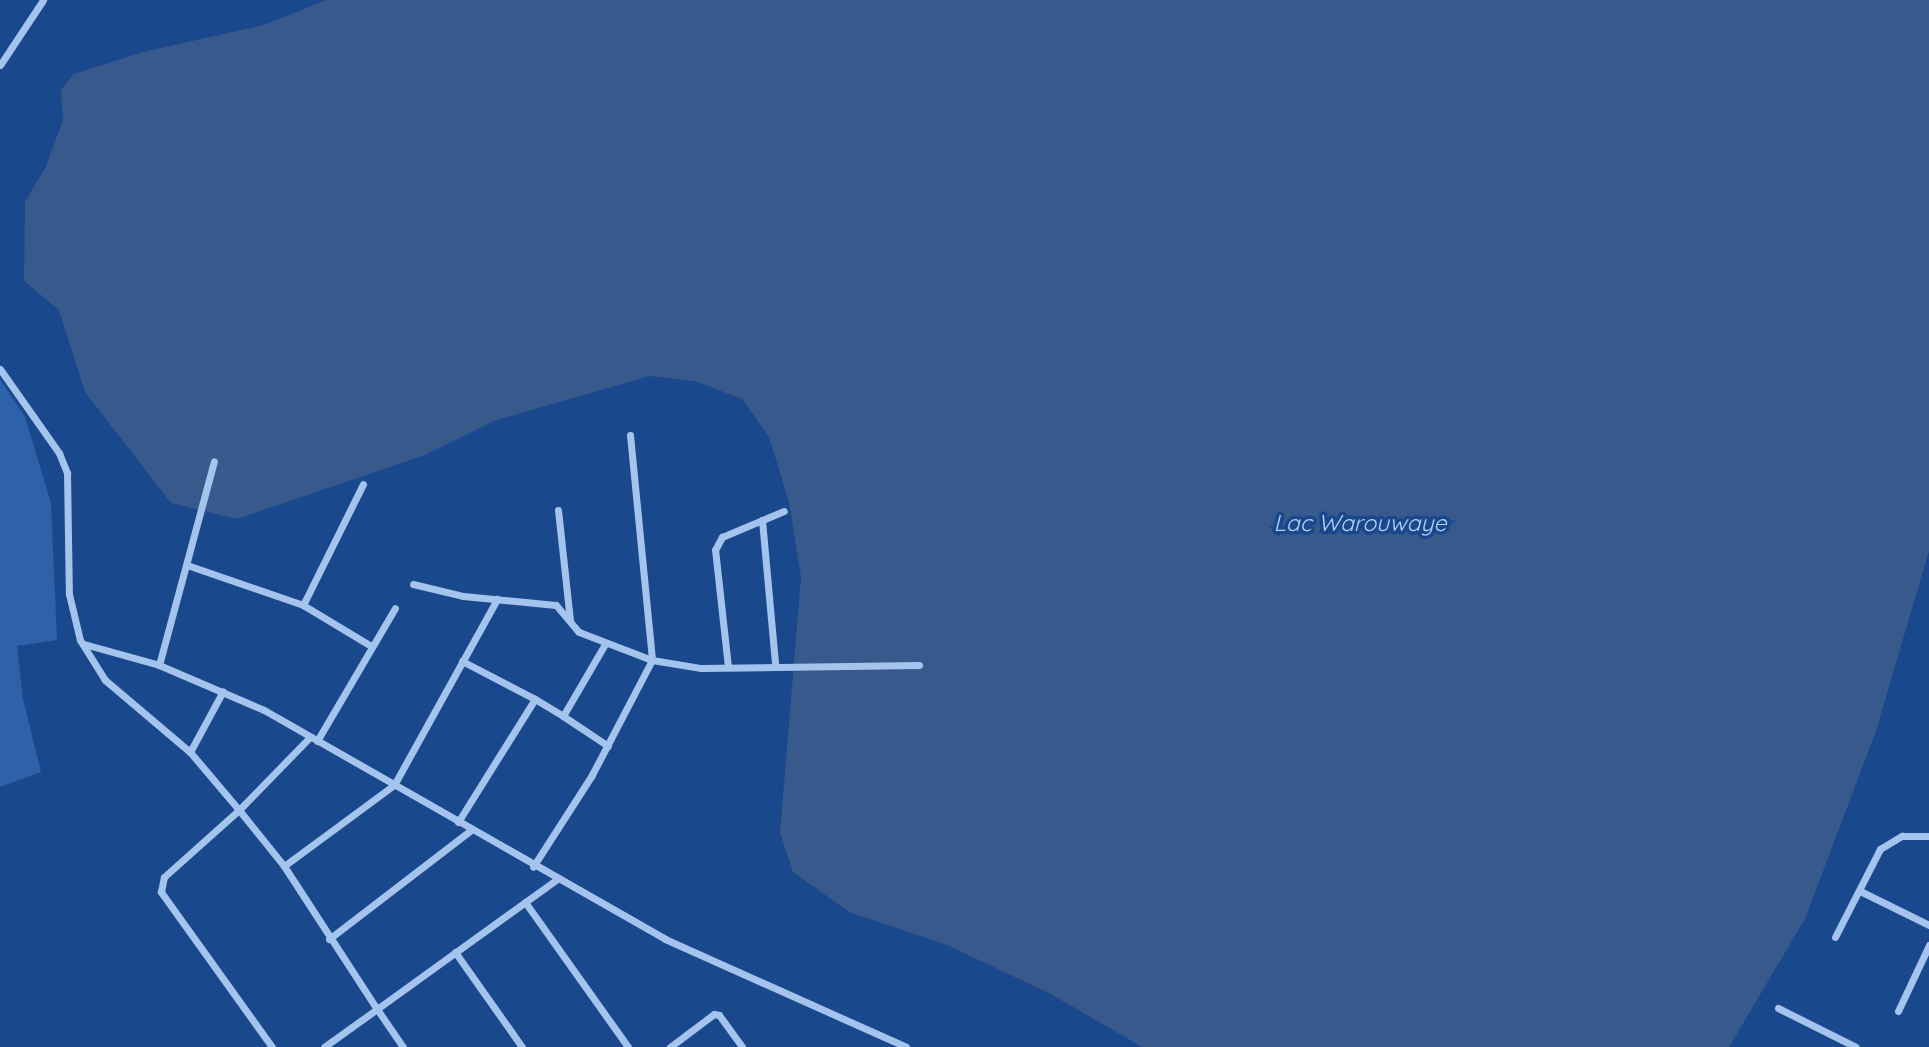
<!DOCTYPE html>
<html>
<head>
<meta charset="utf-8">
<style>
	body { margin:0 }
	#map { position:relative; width:1929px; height:1047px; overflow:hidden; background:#1a488c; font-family:Quicksand,sans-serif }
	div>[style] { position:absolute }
	.green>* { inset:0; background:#2d61aa }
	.water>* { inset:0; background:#37598b }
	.street>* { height:7px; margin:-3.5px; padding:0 3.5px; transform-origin:3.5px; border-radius:3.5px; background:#a5c4ed }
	span { translate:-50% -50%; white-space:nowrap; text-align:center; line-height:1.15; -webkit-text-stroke:7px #1a488c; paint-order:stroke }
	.water-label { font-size:23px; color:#b1cef5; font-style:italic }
</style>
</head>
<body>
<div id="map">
	<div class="green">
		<div style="clip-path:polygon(0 379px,25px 417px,51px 503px,57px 640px,17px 646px,23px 699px,41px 772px,0 787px)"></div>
	</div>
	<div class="water">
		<div style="clip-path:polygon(327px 0,1929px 0,1929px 551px,1876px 731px,1805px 919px,1729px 1047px,1142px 1047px,1049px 993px,947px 945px,849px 912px,793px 872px,780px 833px,801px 577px,789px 502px,769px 437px,742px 399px,695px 381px,649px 376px,494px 421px,425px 455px,237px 519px,171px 503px,85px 392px,59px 310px,24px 281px,25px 202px,46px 166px,63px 120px,61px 90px,74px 74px,143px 52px,264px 25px)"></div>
	</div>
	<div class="street">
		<div style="left:0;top:65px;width:78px;rotate:-56.5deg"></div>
		<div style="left:0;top:369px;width:103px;rotate:54.9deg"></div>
		<div style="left:59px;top:453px;width:22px;rotate:68deg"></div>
		<div style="left:67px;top:473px;width:121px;rotate:89.1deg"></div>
		<div style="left:69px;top:594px;width:47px;rotate:76.6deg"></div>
		<div style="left:80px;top:640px;width:47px;rotate:58deg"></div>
		<div style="left:105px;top:680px;width:111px;rotate:40.3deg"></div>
		<div style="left:190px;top:752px;width:76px;rotate:49.8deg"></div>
		<div style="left:239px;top:810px;width:72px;rotate:51.2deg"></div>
		<div style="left:284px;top:866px;width:171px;rotate:57deg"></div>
		<div style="left:377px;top:1009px;width:65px;rotate:144.4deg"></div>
		<div style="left:630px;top:435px;width:226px;rotate:84.4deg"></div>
		<div style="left:652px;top:660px;width:50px;rotate:9.3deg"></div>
		<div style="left:701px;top:668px;width:218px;rotate:-0.8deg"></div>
		<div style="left:558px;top:510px;width:112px;rotate:83.8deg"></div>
		<div style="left:762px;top:520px;width:145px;rotate:84.8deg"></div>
		<div style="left:187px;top:565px;width:123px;rotate:19deg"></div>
		<div style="left:303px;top:605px;width:79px;rotate:31.1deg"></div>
		<div style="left:413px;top:584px;width:51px;rotate:13.5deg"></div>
		<div style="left:463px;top:596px;width:93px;rotate:5.5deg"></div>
		<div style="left:556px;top:605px;width:35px;rotate:50deg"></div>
		<div style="left:579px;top:632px;width:78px;rotate:21deg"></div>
		<div style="left:652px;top:660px;width:130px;rotate:117.6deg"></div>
		<div style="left:592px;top:775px;width:109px;rotate:122.7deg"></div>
		<div style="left:303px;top:605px;width:135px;rotate:-63.6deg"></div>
		<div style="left:84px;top:644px;width:78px;rotate:15.6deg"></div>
		<div style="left:159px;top:665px;width:114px;rotate:23.2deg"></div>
		<div style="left:264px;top:710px;width:462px;rotate:29.7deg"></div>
		<div style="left:665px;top:939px;width:264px;rotate:24.1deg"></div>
		<div style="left:462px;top:661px;width:82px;rotate:27.5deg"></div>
		<div style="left:159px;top:665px;width:211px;rotate:-74.9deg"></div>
		<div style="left:728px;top:667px;width:118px;rotate:-96.3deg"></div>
		<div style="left:715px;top:550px;width:15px;rotate:-62deg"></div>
		<div style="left:722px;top:537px;width:67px;rotate:-22.8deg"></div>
		<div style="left:563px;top:716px;width:54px;rotate:33.7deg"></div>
		<div style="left:317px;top:741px;width:154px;rotate:-59.6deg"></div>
		<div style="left:190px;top:752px;width:69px;rotate:-61.6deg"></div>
		<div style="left:458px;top:822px;width:145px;rotate:-58deg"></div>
		<div style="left:535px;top:699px;width:33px;rotate:31deg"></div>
		<div style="left:563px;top:716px;width:83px;rotate:-59.7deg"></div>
		<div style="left:284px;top:866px;width:137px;rotate:-36.4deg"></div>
		<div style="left:394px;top:785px;width:213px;rotate:-61deg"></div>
		<div style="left:1860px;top:891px;width:77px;rotate:26.2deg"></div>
		<div style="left:525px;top:902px;width:178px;rotate:54.6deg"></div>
		<div style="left:1835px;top:937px;width:99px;rotate:-62.9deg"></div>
		<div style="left:1880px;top:849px;width:26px;rotate:-31deg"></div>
		<div style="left:1902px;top:836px;width:27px"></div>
		<div style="left:329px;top:939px;width:178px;rotate:-37.5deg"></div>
		<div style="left:455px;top:952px;width:116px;rotate:54.8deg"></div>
		<div style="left:1778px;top:1008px;width:87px;rotate:26.6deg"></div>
		<div style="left:1898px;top:1011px;width:73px;rotate:-64.8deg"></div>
		<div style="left:272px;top:1047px;width:191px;rotate:-125.6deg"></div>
		<div style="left:161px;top:892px;width:15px;rotate:-79deg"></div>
		<div style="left:164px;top:877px;width:101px;rotate:-41.8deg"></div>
		<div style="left:239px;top:810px;width:102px;rotate:-45.8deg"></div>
		<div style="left:403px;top:1047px;width:46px;rotate:-124.4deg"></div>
		<div style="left:377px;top:1009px;width:221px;rotate:-35.8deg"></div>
		<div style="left:670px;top:1047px;width:55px;rotate:-36.9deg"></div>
		<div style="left:714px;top:1014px;width:5px;rotate:11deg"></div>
		<div style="left:719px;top:1015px;width:39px;rotate:54deg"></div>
	</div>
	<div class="water-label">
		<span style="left:1360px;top:523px">Lac Warouwaye</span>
	</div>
</div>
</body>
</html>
